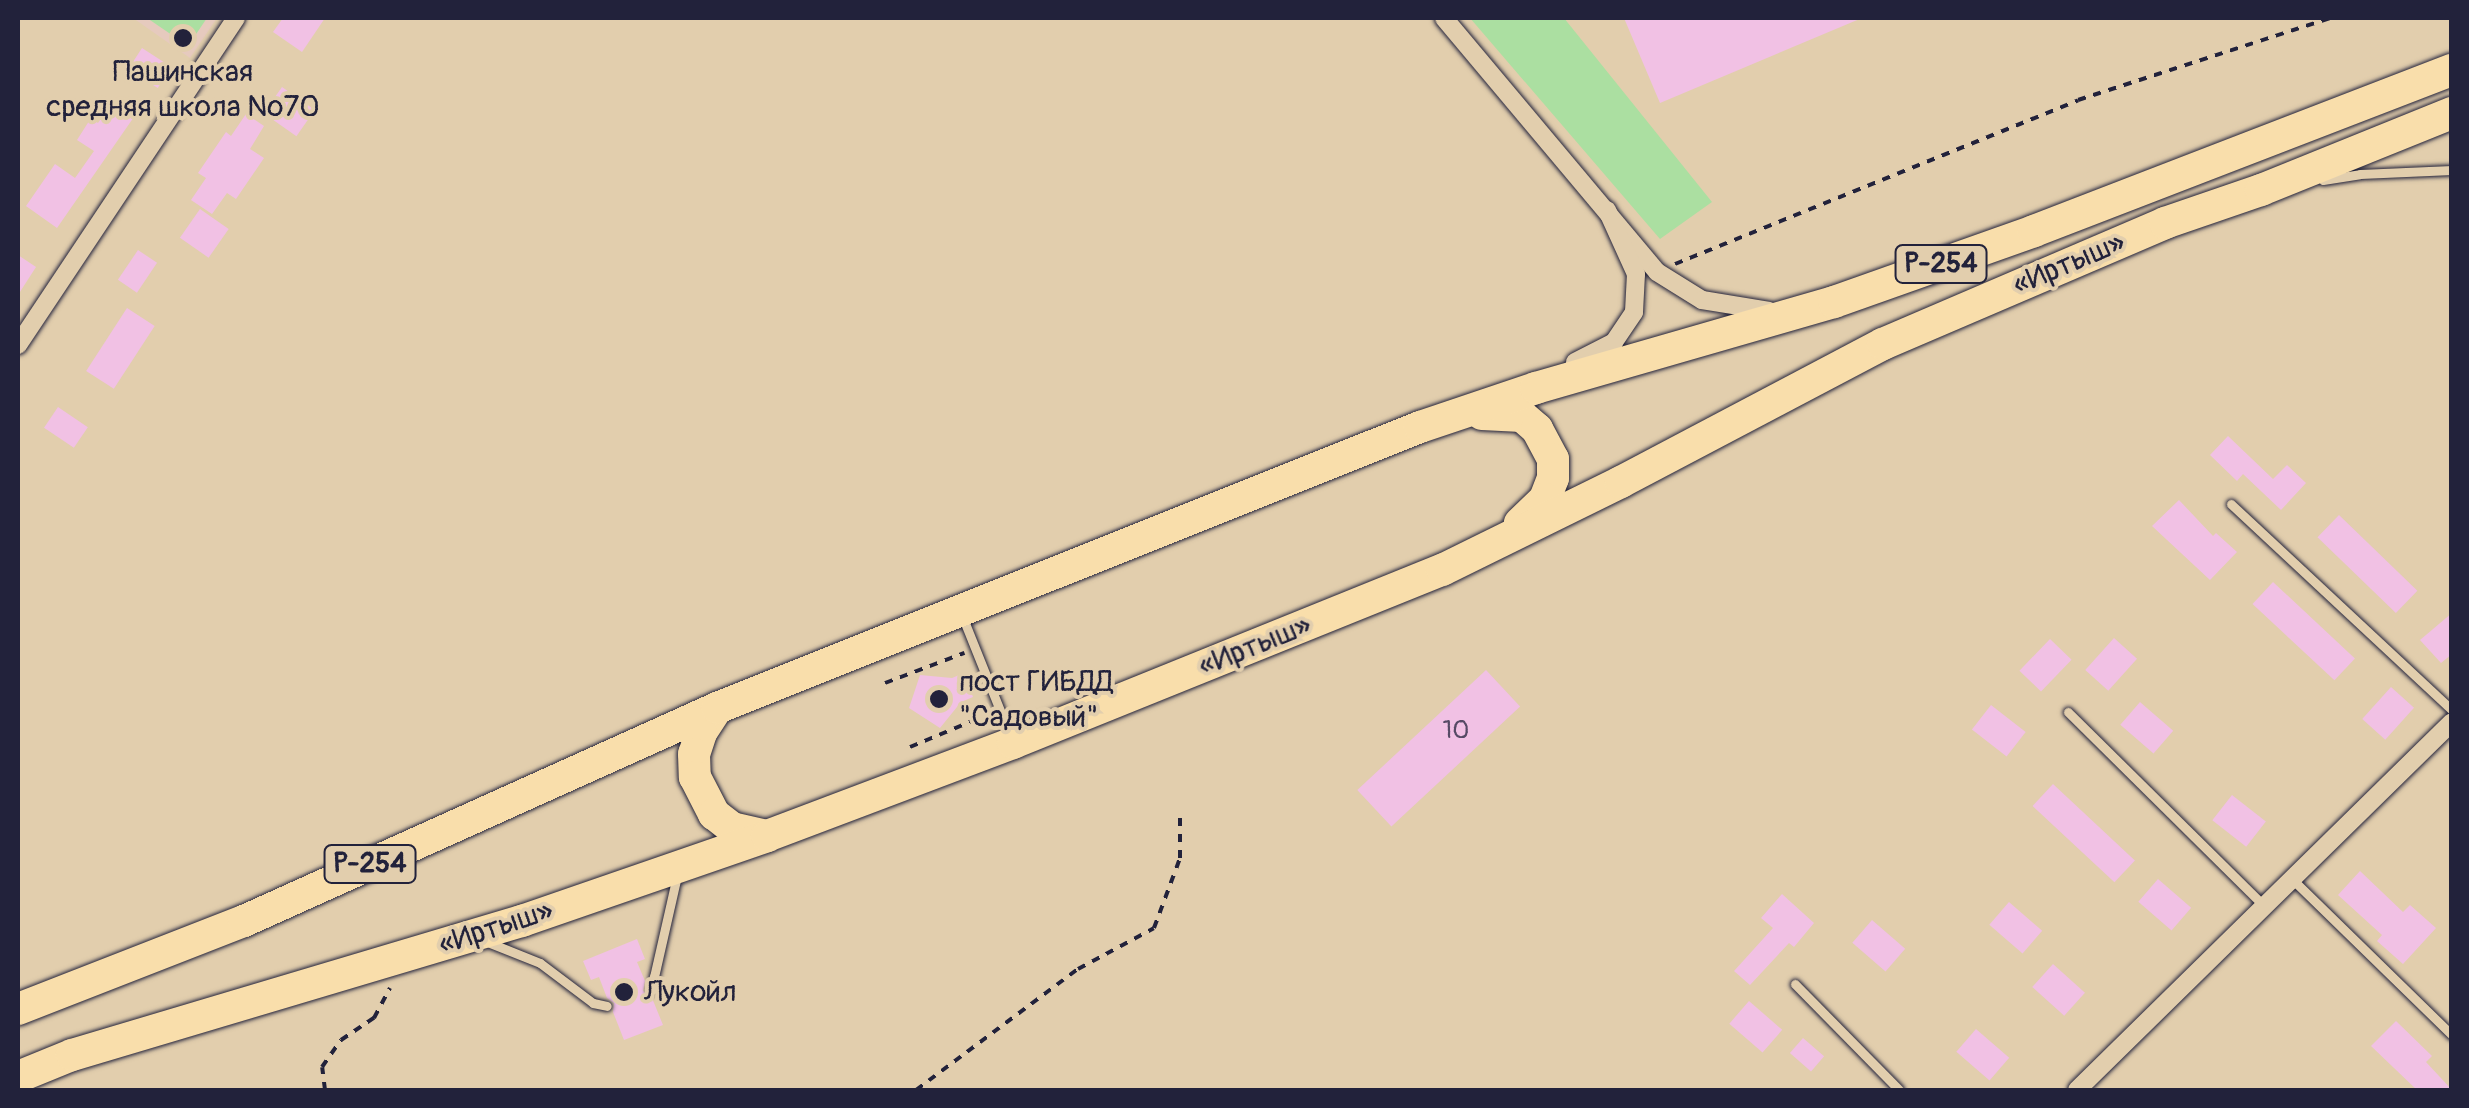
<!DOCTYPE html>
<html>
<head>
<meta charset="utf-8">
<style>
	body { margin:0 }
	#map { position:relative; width:2469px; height:1108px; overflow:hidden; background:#e2cead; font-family:Pangolin,sans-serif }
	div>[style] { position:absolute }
	.built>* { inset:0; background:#e6cabe }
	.green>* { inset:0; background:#abdfa1 }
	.building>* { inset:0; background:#f1c1e4; transform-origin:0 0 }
	.path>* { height:4px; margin-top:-2px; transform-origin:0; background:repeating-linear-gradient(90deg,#22223b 0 8px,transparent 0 16px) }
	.roads { filter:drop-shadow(0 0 2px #22223b) drop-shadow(0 0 2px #22223b) }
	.lane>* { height:9px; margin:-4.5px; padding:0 4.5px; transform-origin:4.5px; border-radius:4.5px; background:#e2cead }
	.street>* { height:18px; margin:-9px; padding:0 9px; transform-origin:9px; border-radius:9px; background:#e2cead }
	.highway>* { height:32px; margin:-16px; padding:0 16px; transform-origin:16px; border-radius:16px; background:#f9deab }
	.dots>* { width:28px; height:28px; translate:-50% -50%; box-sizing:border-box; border:5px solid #e2cead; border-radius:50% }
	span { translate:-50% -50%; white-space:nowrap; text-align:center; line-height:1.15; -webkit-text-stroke:8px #e2cead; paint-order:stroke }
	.number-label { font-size:25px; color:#564a65 }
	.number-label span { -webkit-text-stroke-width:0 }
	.shield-label span { padding:2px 8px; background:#e2cead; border:2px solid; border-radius:8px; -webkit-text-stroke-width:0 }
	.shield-label { font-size:28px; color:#22223b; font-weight:700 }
	.poi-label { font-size:30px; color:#22223b }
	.left { translate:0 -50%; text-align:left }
	.street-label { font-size:30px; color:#22223b }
	.frame { position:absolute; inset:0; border:20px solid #22223b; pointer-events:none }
</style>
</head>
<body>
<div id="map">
	<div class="built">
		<div style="clip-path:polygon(133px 18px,217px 18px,190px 58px)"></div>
	</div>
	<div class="green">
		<div style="clip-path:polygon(147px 18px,207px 18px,188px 46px)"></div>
		<div style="clip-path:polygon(1470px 18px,1564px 18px,1712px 202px,1660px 239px)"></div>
	</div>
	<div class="building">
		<div style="clip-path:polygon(283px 18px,325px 18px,302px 52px,273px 32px)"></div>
		<div style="clip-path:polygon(1624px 18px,1862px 18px,1660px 103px)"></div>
		<div style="left:142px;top:48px;width:35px;height:25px;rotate:33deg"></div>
		<div style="left:282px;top:87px;width:40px;height:32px;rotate:35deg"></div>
		<div style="clip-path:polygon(114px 100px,136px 114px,57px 228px,26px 206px,55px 164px,75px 178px,94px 151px,77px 140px,91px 118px,98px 123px)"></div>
		<div style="clip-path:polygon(246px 114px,264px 126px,250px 149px,264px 158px,236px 199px,227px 193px,212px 214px,191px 200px,206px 178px,198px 173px,226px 132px,231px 136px)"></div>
		<div style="left:200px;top:209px;width:35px;height:35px;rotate:35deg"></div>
		<div style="left:138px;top:250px;width:23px;height:36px;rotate:34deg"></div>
		<div style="clip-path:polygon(18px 255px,36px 267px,18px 295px)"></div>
		<div style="left:127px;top:308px;width:33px;height:75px;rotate:33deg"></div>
		<div style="left:58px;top:407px;width:36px;height:25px;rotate:34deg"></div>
		<div style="clip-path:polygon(2228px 436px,2273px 479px,2287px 465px,2306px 483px,2281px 510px,2243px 474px,2237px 481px,2210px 455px)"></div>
		<div style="clip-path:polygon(2179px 500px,2213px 536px,2216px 533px,2237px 552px,2210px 580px,2152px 526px)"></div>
		<div style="left:2339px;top:515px;width:109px;height:31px;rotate:44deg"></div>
		<div style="left:2273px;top:582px;width:112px;height:30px;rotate:43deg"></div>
		<div style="clip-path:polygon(2452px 613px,2452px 654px,2441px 663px,2420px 640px)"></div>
		<div style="left:2114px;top:638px;width:31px;height:43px;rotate:42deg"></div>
		<div style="left:2050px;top:639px;width:30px;height:44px;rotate:44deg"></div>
		<div style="left:1486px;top:670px;width:50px;height:176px;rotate:47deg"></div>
		<div style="clip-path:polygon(964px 673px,973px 697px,961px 702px,940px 728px,909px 708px,920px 675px,952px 678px)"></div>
		<div style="left:2391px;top:687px;width:31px;height:43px;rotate:42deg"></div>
		<div style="left:2140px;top:702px;width:44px;height:30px;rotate:41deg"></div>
		<div style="left:1991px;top:705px;width:44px;height:31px;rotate:38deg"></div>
		<div style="left:2053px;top:784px;width:112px;height:30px;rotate:43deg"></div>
		<div style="left:2232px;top:795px;width:43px;height:32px;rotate:38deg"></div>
		<div style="clip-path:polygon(2360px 871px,2403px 912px,2410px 905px,2436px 928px,2403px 964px,2377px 941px,2382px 935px,2338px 895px)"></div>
		<div style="left:2158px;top:879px;width:44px;height:30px;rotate:41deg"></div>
		<div style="clip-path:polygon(1782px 894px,1814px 923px,1794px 947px,1789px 943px,1750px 985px,1734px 971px,1773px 928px,1761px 918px)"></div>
		<div style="left:2009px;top:902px;width:44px;height:30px;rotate:41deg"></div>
		<div style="left:1872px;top:920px;width:44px;height:30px;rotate:41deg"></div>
		<div style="clip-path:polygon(637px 939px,645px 959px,637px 962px,645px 981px,643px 991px,652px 998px,663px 1025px,624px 1040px,613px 1012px,614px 1003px,607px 998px,599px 977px,591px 980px,583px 961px)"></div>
		<div style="left:2053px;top:964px;width:43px;height:31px;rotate:42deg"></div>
		<div style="left:1749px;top:1001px;width:44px;height:30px;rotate:41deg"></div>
		<div style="clip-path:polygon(2396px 1021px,2432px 1056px,2426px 1062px,2452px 1090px,2417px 1090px,2371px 1046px)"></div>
		<div style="left:1976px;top:1029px;width:44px;height:30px;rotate:41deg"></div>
		<div style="left:1803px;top:1038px;width:28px;height:20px;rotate:41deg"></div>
	</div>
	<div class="path">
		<div style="left:1675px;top:264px;width:435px;rotate:-22.1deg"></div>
		<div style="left:2078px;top:100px;width:265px;rotate:-18deg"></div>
		<div style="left:885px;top:683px;width:85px;rotate:-20.8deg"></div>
		<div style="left:910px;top:747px;width:86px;rotate:-22.7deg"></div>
		<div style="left:325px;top:1090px;width:23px;rotate:-97deg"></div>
		<div style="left:322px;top:1067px;width:33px;rotate:-55deg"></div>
		<div style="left:341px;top:1040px;width:40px;rotate:-34deg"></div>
		<div style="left:374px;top:1018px;width:34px;rotate:-62deg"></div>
		<div style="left:916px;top:1090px;width:202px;rotate:-36.8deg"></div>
		<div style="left:1078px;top:969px;width:86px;rotate:-28.3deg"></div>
		<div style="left:1154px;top:928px;width:75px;rotate:-69.6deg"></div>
		<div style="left:1180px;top:858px;width:40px;rotate:-90deg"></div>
	</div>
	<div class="roads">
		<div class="lane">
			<div style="left:2323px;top:180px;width:37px;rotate:-9deg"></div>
			<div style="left:2360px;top:174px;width:92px;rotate:-2.5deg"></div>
			<div style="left:2231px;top:504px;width:302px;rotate:43deg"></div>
			<div style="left:963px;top:618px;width:129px;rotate:68.2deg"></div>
			<div style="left:2068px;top:712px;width:276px;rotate:44.7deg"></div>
			<div style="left:2291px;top:878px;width:225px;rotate:44.3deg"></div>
			<div style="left:485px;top:941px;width:59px;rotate:21.8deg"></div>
			<div style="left:540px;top:963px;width:66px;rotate:37deg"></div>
			<div style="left:593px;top:1003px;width:14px;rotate:12deg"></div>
			<div style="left:1795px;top:984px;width:148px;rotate:45.5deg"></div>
			<div style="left:651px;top:990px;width:117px;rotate:-77.2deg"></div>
		</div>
		<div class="street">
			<div style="left:1444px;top:18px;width:331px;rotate:50deg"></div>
			<div style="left:1657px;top:272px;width:53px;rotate:31.9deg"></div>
			<div style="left:1702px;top:300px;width:68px;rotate:9.3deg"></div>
			<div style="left:18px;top:345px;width:393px;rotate:-56.3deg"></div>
			<div style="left:1575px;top:362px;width:44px;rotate:-27.1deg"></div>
			<div style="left:1614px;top:342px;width:36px;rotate:-56deg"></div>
			<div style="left:1634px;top:312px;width:38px;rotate:-87deg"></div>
			<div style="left:1636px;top:274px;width:70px;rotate:-114.4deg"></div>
			<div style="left:2077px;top:1090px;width:525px;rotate:-44.46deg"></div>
		</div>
		<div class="highway">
			<div style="left:1482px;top:414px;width:40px;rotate:2.9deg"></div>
			<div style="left:1522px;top:416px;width:20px;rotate:41deg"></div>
			<div style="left:1537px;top:429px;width:34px;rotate:62deg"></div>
			<div style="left:1553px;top:459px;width:19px;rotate:90deg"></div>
			<div style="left:1553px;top:478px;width:22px;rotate:111deg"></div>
			<div style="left:1545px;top:499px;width:35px;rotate:136deg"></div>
			<div style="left:717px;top:708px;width:30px;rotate:123deg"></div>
			<div style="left:701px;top:733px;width:22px;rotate:108deg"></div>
			<div style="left:694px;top:754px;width:23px;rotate:88deg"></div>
			<div style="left:695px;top:777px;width:42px;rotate:62.8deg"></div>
			<div style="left:714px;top:814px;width:23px;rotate:38deg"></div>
			<div style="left:732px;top:828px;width:36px;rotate:13deg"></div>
			<div style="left:18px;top:1009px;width:243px;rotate:-21.3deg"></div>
			<div style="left:244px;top:921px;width:519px;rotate:-24.24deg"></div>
			<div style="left:717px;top:708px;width:757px;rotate:-21.79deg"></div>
			<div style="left:1420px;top:427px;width:122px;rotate:-18.6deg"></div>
			<div style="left:1536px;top:388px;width:310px;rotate:-16.1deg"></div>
			<div style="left:1834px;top:302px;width:212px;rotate:-19.5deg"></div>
			<div style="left:2034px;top:231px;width:448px;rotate:-21.1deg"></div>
			<div style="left:18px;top:1077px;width:58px;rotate:-22.2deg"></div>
			<div style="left:72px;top:1055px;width:470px;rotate:-16.6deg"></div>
			<div style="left:522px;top:921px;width:259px;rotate:-19.1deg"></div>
			<div style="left:767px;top:836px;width:263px;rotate:-20.7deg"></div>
			<div style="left:1013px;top:743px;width:463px;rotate:-22deg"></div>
			<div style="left:1442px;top:570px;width:199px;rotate:-26.2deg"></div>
			<div style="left:1621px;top:482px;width:296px;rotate:-27.8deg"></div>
			<div style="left:1883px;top:344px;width:307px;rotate:-23.2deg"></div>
			<div style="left:2165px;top:223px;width:102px;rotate:-19deg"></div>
			<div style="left:2261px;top:190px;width:206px;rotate:-22deg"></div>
		</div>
	</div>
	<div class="dots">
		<div style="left:183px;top:38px;background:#22223b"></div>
		<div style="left:939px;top:699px;background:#22223b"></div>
		<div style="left:624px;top:992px;background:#22223b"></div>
	</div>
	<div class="number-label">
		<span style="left:1456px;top:731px">10</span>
	</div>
	<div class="shield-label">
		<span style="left:1941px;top:264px">Р-254</span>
		<span style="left:370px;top:864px">Р-254</span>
	</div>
	<div class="poi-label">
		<span style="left:183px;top:89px">Пашинская<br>средняя школа №70</span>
		<span class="left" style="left:959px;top:699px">пост ГИБДД<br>"Садовый"</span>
		<span class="left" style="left:644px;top:992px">Лукойл</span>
	</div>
	<div class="street-label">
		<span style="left:2069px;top:264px;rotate:-23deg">«Иртыш»</span>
		<span style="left:1255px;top:646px;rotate:-22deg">«Иртыш»</span>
		<span style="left:496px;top:928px;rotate:-18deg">«Иртыш»</span>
	</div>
	<div class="frame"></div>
</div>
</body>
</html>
